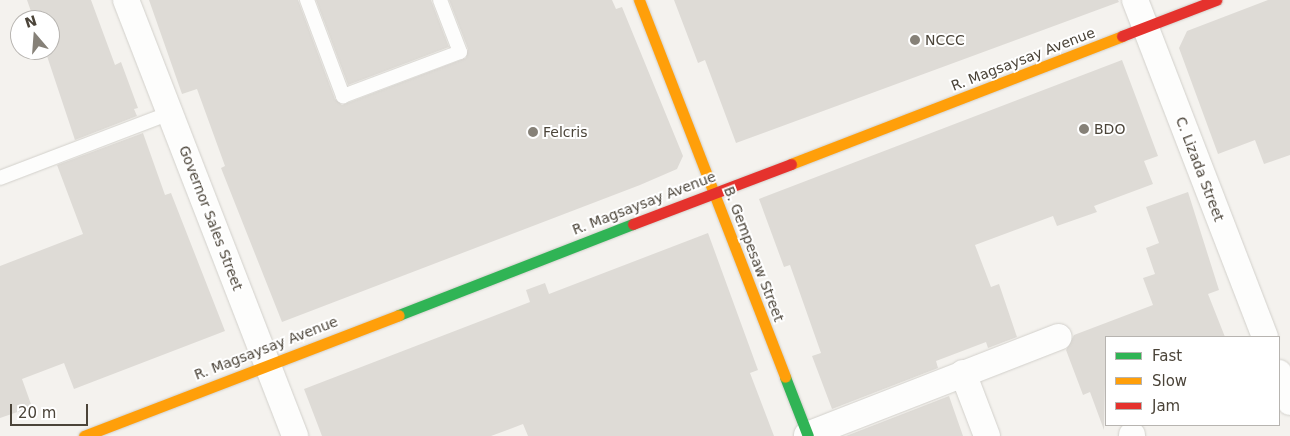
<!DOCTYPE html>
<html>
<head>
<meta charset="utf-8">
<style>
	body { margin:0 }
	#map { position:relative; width:1290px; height:436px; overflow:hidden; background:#f4f2ee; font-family:"DejaVu Sans",sans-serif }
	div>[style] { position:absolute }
	.building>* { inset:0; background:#dedbd6 }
	.roads { filter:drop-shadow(0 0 1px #d2d0cb) drop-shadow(0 0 1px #d2d0cb) }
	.lane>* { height:14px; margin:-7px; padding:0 7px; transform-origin:7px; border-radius:7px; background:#fdfdfc }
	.street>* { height:26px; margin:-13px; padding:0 13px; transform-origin:13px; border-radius:13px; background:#fdfdfc }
	.fast>* { height:11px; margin:-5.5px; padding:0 5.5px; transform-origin:5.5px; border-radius:5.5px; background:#30b455 }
	.slow>* { height:11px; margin:-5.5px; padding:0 5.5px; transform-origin:5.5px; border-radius:5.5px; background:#ff9f0a }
	.jam>* { height:11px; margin:-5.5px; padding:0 5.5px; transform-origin:5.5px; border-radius:5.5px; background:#e5322d }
	.dots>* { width:14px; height:14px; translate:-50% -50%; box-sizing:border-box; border:2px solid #fff; border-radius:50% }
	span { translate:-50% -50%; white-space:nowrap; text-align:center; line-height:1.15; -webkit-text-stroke:4px #fff; paint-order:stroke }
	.poi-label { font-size:14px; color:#4b4439 }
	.left { translate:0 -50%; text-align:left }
	.street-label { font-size:14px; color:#4b4439 }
	.legend { position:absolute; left:1105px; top:336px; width:175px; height:90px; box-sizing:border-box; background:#fff; border:1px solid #b7b4b0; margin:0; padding:6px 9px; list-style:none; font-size:15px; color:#4b4439 }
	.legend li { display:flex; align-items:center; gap:10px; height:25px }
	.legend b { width:25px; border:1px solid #b7b4b0 }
	.north { position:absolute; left:10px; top:10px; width:50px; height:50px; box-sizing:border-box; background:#fff; border:1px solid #b7b4b0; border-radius:50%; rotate:342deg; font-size:14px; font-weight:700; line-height:20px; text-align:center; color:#4b4439 }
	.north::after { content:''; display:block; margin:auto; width:18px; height:22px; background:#868178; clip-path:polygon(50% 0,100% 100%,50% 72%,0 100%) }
	.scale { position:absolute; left:10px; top:404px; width:78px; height:22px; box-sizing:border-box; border:2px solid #4b4439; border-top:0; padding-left:6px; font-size:15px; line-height:18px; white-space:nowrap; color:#4b4439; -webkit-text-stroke:4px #fff; paint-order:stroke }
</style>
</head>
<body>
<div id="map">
	<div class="building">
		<div style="clip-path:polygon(27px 0,91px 0,115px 65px,121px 62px,138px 108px,134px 109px,137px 116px,75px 140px,45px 50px,50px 50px,50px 20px,34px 20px)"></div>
		<div style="clip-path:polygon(149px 0,298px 0,335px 99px,342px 105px,466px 58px,468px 49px,449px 0,612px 0,616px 9px,622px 7px,683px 156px,677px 169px,640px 185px,282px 322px,221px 168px,225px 166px,197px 89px,182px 94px)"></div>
		<div style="clip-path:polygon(316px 0,431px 0,449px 47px,348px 85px)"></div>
		<div style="clip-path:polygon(674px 0,1118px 0,1119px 2px,736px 143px,705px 60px,698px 63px)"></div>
		<div style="clip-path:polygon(1268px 0,1290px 0,1290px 155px,1264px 164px,1255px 140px,1218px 154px,1179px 48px,1187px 31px)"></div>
		<div style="clip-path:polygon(1122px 60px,1158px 156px,1144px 161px,1153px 184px,1094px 206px,1097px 212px,1057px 226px,1053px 216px,975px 245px,991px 287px,999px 284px,1017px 337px,988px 348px,986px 342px,936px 361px,938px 368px,832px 409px,812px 356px,821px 353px,790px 265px,784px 267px,759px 199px)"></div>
		<div style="clip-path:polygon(143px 133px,165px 195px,171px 193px,225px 331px,74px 389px,64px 363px,22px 379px,32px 407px,0 418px,0 266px,83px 234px,57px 165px)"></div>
		<div style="clip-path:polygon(1188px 192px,1219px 290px,1208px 294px,1225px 337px,1106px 337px,1104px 430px,1090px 392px,1083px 395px,1066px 350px,1074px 335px,1153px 305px,1143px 278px,1155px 274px,1146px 248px,1159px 243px,1146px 207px)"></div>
		<div style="clip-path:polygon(708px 233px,758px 370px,750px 373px,774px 436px,528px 436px,523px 424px,491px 436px,322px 436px,304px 389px,530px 302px,526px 290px,545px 283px,549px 294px)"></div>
		<div style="clip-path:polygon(949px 396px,963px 436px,846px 436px)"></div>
	</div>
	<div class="roads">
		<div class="lane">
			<div style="left:307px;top:0;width:103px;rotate:69.4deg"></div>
			<div style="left:343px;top:96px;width:125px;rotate:-20.6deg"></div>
			<div style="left:460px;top:52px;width:56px;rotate:-111deg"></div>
			<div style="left:0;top:178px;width:182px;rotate:-20.9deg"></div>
		</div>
		<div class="street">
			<div style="left:126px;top:0;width:468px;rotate:68.8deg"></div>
			<div style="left:1135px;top:0;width:361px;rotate:68.9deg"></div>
			<div style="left:963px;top:373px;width:67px;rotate:69.1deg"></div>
			<div style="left:1279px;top:373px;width:31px;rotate:69deg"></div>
			<div style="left:807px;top:435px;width:270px;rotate:-21.3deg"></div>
			<div style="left:1132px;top:435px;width:1px;rotate:90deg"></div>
		</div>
		<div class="fast">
			<div style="left:399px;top:315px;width:251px;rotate:-21.3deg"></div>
			<div style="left:785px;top:377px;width:63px;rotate:68.7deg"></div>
		</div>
		<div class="slow">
			<div style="left:639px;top:0;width:404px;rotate:68.8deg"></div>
			<div style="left:791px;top:164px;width:355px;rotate:-21.1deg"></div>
			<div style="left:84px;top:436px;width:337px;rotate:-21deg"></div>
		</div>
		<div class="jam">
			<div style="left:1122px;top:36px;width:101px;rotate:-21deg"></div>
			<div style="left:633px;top:224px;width:169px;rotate:-20.8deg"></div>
		</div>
	</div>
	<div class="dots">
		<div style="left:915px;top:40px;background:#868178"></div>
		<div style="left:1084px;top:129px;background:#868178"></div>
		<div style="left:533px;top:132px;background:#868178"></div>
	</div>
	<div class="poi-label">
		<span class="left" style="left:925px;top:40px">NCCC</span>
		<span class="left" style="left:1094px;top:129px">BDO</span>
		<span class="left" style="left:543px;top:132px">Felcris</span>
	</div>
	<div class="street-label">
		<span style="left:1023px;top:59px;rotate:-21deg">R. Magsaysay Avenue</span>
		<span style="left:1200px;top:169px;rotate:69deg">C. Lizada Street</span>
		<span style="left:644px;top:203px;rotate:-21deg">R. Magsaysay Avenue</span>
		<span style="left:211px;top:218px;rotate:69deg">Governor Sales Street</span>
		<span style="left:754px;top:254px;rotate:69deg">B. Gempesaw Street</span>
		<span style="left:266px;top:348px;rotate:-21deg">R. Magsaysay Avenue</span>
	</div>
	<ul class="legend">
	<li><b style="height:6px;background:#30b455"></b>Fast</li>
	<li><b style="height:6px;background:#ff9f0a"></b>Slow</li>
	<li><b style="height:6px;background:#e5322d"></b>Jam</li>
	</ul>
	<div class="north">N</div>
	<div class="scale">20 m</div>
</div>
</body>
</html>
